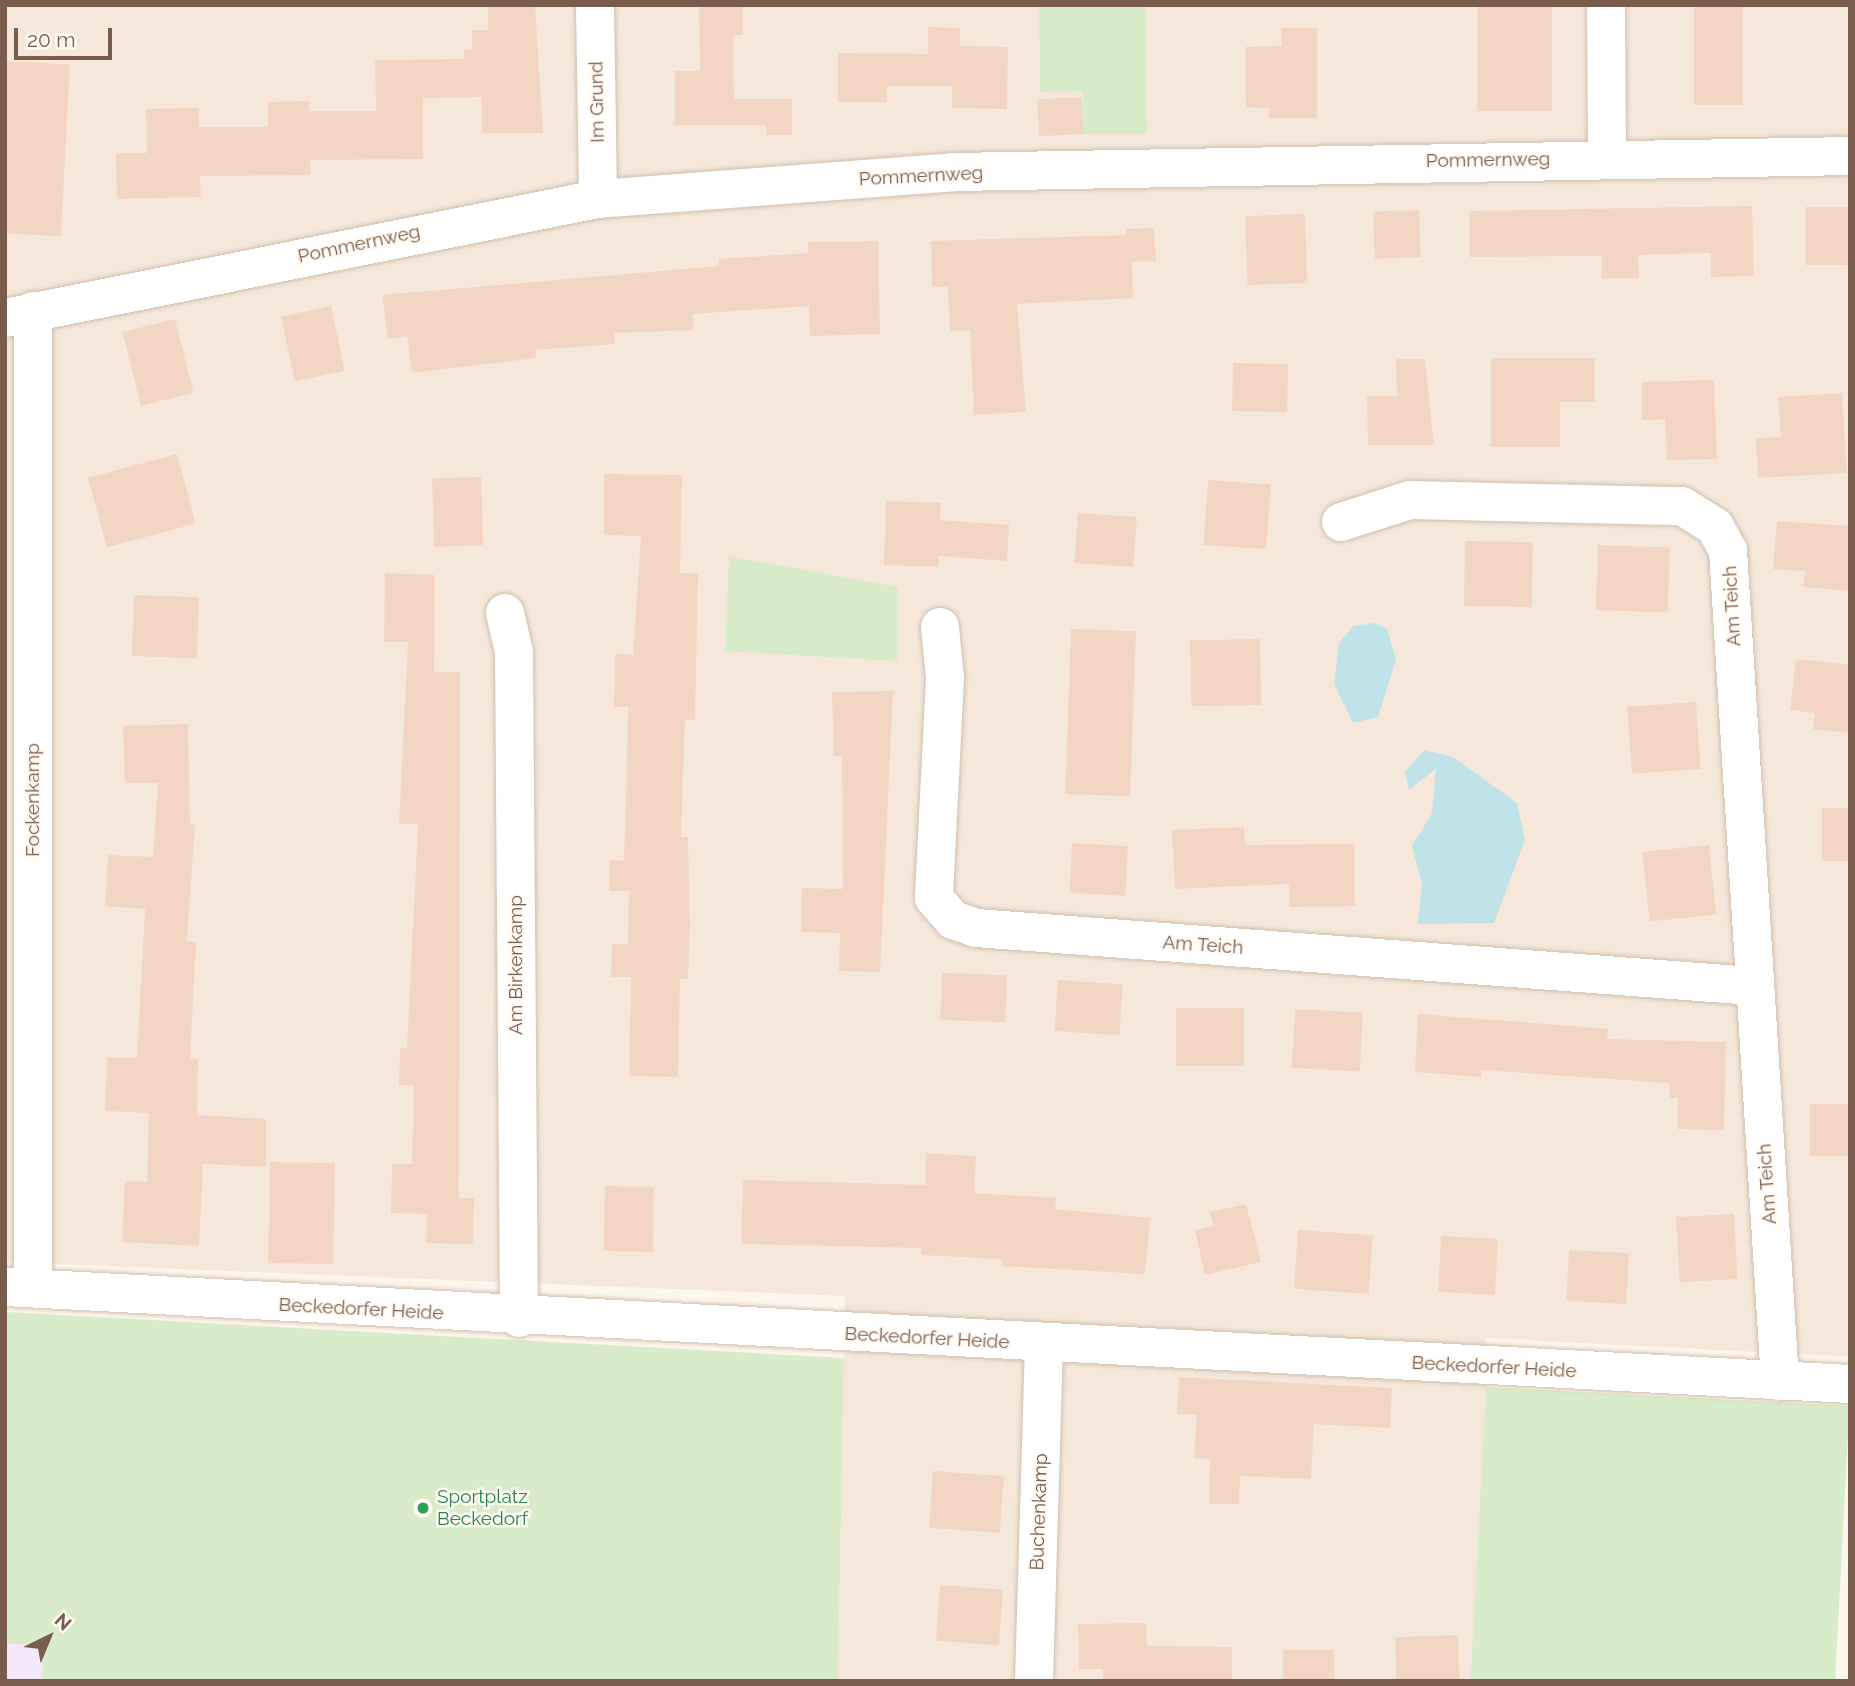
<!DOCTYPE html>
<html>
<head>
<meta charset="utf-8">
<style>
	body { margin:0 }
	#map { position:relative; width:1855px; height:1686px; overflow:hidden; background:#fdf6ec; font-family:Raleway,sans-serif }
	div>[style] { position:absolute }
	.residential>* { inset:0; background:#f5e8da }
	.education>* { inset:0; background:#f3e8fa; transform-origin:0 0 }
	.green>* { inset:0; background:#d8ecc9; transform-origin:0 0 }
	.water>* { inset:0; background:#bfe3e8 }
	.building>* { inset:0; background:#f3d5c3; transform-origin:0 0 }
	.roads { filter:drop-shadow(0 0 2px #d1beb0) drop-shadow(0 0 2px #d1beb0) }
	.minor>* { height:38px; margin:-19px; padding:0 19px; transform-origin:19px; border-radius:19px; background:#fff }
	.dots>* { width:19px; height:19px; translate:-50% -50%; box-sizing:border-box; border:4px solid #fffaf3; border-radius:50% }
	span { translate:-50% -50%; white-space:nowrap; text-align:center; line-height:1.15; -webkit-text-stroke:5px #fffaf3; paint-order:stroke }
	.street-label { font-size:19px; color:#7a5c4d }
	.leisure-label { font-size:19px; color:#27864d }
	.left { translate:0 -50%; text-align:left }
	.frame { position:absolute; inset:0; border:7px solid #7a5c4d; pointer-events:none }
	.north { position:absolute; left:14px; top:1602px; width:70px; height:70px; -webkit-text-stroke:5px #fffaf3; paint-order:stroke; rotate:43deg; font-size:19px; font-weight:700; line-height:28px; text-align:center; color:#7a5c4d }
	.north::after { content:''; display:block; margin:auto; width:24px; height:32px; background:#7a5c4d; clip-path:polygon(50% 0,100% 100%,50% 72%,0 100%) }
	.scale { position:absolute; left:14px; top:28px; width:98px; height:32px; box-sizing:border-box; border:4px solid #7a5c4d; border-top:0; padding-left:9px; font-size:21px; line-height:24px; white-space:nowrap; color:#7a5c4d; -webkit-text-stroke:5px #fffaf3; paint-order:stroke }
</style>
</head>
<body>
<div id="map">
	<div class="residential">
		<div style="clip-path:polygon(5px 5px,1850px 5px,1850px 1357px,1486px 1338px,1489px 1681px,838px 1681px,845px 1296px,5px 1262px)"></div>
	</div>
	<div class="education">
		<div style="left:5px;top:1644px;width:38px;height:37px"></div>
	</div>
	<div class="green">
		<div style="clip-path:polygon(1039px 5px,1146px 5px,1147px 134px,1084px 134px,1083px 91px,1040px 92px)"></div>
		<div style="clip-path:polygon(729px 556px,898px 587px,897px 661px,725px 651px)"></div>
		<div style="clip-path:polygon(5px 1312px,844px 1358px,838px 1681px,43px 1681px,42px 1645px,5px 1644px)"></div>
		<div style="left:1486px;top:1387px;width:364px;height:294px;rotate:3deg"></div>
	</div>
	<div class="water">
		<div style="clip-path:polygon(1375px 623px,1387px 629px,1396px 660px,1378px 717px,1353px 723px,1334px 684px,1339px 643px,1353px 626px)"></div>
		<div style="clip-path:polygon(1424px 750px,1453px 757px,1517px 803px,1525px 840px,1494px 923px,1418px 924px,1422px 884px,1412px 846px,1432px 813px,1436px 769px,1409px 790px,1405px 772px)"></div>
	</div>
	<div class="building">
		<div style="clip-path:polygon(488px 5px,535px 5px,543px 133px,482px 133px,482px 97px,423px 98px,423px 159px,310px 160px,310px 175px,200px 176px,201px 197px,117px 199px,116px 153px,147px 153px,146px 109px,199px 108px,199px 127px,268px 127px,268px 102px,309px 101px,309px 111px,376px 111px,375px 60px,464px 59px,464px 50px,472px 50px,472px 30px,488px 30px)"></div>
		<div style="clip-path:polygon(699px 5px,743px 5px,743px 35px,733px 35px,734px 99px,792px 99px,792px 135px,766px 135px,766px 125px,675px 125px,675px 71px,700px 71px)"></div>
		<div style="left:1477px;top:5px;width:75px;height:106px"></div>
		<div style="left:1694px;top:5px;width:49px;height:100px"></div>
		<div style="clip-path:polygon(928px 27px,960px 28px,960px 46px,1008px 47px,1007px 109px,952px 108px,952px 86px,887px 86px,887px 102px,838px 102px,838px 53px,928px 54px)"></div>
		<div style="clip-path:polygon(1281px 28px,1317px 28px,1317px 118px,1269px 118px,1269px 108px,1246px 107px,1245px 47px,1282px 46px)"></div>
		<div style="left:5px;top:61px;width:65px;height:172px;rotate:3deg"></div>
		<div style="left:1082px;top:97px;width:37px;height:45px;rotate:87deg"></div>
		<div style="clip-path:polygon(1752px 206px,1754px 276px,1711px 277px,1711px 253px,1638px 255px,1639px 278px,1602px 279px,1602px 256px,1469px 257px,1469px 211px)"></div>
		<div style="left:1850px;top:207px;width:58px;height:45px;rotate:90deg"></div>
		<div style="left:1419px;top:210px;width:47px;height:46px;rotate:88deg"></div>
		<div style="left:1305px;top:214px;width:69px;height:60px;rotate:88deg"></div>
		<div style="clip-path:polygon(1154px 228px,1156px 261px,1132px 262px,1133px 298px,1017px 304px,1026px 412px,974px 415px,970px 330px,950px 331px,948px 287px,932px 287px,931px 241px,1126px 235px,1126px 229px)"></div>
		<div style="clip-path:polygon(878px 241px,880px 334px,810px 336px,809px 306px,693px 314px,694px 330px,614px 333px,615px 344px,535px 350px,536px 358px,412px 373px,407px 336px,388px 339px,382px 295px,719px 266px,719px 259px,808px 253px,808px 242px)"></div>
		<div style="left:331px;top:306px;width:66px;height:51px;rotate:78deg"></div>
		<div style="left:175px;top:319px;width:76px;height:54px;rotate:76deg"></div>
		<div style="clip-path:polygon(1491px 358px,1595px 358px,1595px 402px,1560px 402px,1560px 447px,1491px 447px)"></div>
		<div style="clip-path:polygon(1396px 359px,1425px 359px,1434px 445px,1368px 445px,1367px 396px,1397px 396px)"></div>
		<div style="left:1233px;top:363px;width:55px;height:48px;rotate:1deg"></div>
		<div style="clip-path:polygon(1714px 380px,1717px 459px,1667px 460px,1665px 419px,1642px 420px,1642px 382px)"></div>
		<div style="clip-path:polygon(1842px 393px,1847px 473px,1758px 478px,1756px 439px,1781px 437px,1778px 397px)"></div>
		<div style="left:177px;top:454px;width:72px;height:92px;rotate:75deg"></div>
		<div style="clip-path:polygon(604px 474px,682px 475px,680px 573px,698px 574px,695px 720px,685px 720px,681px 837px,688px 837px,690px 926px,688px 979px,680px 979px,678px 1077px,629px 1076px,631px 977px,611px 977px,612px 944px,628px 944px,629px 891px,609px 891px,610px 860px,624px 861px,626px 799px,628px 707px,614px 707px,615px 654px,633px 655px,641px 536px,604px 535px)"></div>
		<div style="left:481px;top:477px;width:68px;height:49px;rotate:88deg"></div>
		<div style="left:1208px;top:480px;width:63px;height:65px;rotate:4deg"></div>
		<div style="clip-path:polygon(886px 501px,941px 503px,940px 520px,1009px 525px,1007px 561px,939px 556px,938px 567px,884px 565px)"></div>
		<div style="left:1078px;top:513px;width:59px;height:50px;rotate:4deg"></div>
		<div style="clip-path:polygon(1777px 521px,1850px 526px,1850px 591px,1803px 587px,1805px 571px,1773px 569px)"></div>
		<div style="left:1465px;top:541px;width:68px;height:65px;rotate:1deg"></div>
		<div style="left:1598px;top:545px;width:72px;height:65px;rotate:2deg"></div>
		<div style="clip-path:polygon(385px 573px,435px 575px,434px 672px,460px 672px,459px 1198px,474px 1198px,473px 1244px,426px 1243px,427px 1214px,391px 1213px,392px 1164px,412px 1164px,414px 1085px,399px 1085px,400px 1048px,407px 1048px,418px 824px,399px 824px,408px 642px,384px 642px)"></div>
		<div style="left:134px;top:595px;width:65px;height:61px;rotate:2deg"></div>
		<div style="left:1071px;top:629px;width:65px;height:165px;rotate:2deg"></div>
		<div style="left:1260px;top:639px;width:66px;height:70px;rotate:89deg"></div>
		<div style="clip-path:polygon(1796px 659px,1850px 665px,1850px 733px,1813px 729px,1815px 713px,1790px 710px)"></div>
		<div style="clip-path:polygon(893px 691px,880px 972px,839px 971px,840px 933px,801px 932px,802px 888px,843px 889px,842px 756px,834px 756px,832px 692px)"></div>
		<div style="left:1696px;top:702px;width:67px;height:69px;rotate:86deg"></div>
		<div style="clip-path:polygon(188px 724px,190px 825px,195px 825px,187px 941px,196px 942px,190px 1059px,198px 1059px,197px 1115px,266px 1119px,266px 1167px,203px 1164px,199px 1246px,122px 1242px,125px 1181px,147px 1182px,149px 1113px,105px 1111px,107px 1057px,137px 1058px,145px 909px,105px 906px,108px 855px,153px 857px,158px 783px,125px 783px,123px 726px)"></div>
		<div style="left:1850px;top:808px;width:53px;height:28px;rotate:90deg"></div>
		<div style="clip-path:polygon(1244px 827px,1245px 845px,1355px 844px,1355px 906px,1289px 907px,1289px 884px,1175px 889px,1172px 830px)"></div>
		<div style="left:1072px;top:843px;width:56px;height:50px;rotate:3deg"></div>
		<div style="left:1709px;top:845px;width:70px;height:67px;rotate:84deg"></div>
		<div style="left:942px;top:973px;width:65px;height:47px;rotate:2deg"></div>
		<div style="left:1058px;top:980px;width:65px;height:51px;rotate:4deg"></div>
		<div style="left:1244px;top:1008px;width:58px;height:68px;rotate:90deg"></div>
		<div style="left:1295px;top:1009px;width:68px;height:59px;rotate:3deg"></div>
		<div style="clip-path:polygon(1418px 1014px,1608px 1029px,1607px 1039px,1726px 1042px,1724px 1130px,1677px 1129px,1678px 1098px,1670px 1098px,1669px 1083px,1481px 1070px,1481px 1077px,1415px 1072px)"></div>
		<div style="left:1850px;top:1104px;width:52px;height:40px;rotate:90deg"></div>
		<div style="clip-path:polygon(926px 1153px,976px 1156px,974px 1193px,1056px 1198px,1055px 1209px,1150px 1218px,1145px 1274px,1001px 1266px,1002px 1259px,921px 1255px,922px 1248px,741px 1244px,743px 1180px,925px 1185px)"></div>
		<div style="left:270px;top:1162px;width:65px;height:101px;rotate:1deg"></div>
		<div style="left:605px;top:1186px;width:49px;height:65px;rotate:1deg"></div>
		<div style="clip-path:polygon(1246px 1204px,1261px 1262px,1205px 1275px,1195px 1230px,1214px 1226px,1210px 1212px)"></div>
		<div style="left:1734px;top:1214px;width:65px;height:58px;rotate:87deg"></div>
		<div style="left:1298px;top:1230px;width:75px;height:59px;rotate:4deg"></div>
		<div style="left:1441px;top:1236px;width:57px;height:56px;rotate:3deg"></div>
		<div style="left:1569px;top:1250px;width:60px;height:51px;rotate:3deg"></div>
		<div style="clip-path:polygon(1179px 1377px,1392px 1388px,1390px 1428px,1314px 1424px,1311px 1479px,1240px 1476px,1239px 1504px,1209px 1504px,1210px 1459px,1194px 1458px,1197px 1415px,1177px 1414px)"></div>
		<div style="left:933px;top:1471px;width:71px;height:57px;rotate:4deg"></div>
		<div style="left:940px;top:1585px;width:63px;height:56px;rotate:4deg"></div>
		<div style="clip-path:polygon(1146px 1623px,1147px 1646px,1232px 1647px,1232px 1681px,1103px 1681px,1103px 1669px,1079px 1669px,1078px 1624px)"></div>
		<div style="left:1458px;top:1635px;width:46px;height:63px;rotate:88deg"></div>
		<div style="left:1283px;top:1650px;width:51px;height:31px"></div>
	</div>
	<div class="roads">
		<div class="minor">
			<div style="left:595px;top:5px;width:194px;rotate:89.1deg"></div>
			<div style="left:1606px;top:5px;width:153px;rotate:89.6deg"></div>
			<div style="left:5px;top:318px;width:605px;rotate:-11.35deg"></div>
			<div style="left:598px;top:199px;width:357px;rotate:-4.3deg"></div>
			<div style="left:954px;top:172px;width:896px;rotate:-1.02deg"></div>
			<div style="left:1341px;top:522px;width:72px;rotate:-17.7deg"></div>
			<div style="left:1410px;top:500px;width:272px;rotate:1.3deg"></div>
			<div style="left:1682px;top:506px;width:39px;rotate:32deg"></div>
			<div style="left:1715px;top:527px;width:26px;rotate:61deg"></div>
			<div style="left:1728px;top:550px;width:833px;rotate:86.42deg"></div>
			<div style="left:505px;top:613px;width:40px;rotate:77deg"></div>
			<div style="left:514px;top:652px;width:666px;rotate:89.57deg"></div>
			<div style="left:940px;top:627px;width:51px;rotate:84.4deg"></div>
			<div style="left:945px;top:678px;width:220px;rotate:92.9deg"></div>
			<div style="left:934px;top:898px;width:29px;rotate:49deg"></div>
			<div style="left:953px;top:920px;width:24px;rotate:19deg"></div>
			<div style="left:976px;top:928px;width:779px;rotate:4.27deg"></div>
			<div style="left:5px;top:1287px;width:1848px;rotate:3.01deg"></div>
			<div style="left:33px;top:1288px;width:977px;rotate:-90deg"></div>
			<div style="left:1034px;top:1681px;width:337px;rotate:-88.3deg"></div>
		</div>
	</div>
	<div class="dots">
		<div style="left:423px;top:1508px;background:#2e9e5b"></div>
	</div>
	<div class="street-label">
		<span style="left:597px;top:102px;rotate:-91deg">Im Grund</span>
		<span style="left:1488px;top:160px;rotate:-1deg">Pommernweg</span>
		<span style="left:921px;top:176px;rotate:-3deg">Pommernweg</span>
		<span style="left:359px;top:244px;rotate:-12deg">Pommernweg</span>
		<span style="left:1732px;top:606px;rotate:-93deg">Am Teich</span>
		<span style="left:33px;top:800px;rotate:-90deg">Fockenkamp</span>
		<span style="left:1203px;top:945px;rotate:4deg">Am Teich</span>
		<span style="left:516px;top:965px;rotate:-90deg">Am Birkenkamp</span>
		<span style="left:1767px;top:1184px;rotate:-94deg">Am Teich</span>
		<span style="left:361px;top:1309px;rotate:3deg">Beckedorfer Heide</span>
		<span style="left:927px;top:1338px;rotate:3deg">Beckedorfer Heide</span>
		<span style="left:1494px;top:1367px;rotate:3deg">Beckedorfer Heide</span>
		<span style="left:1039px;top:1512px;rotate:-88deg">Buchenkamp</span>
	</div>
	<div class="leisure-label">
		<span class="left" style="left:437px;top:1508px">Sportplatz<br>Beckedorf</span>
	</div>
	<div class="frame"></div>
	<div class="north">N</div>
	<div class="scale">20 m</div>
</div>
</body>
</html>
